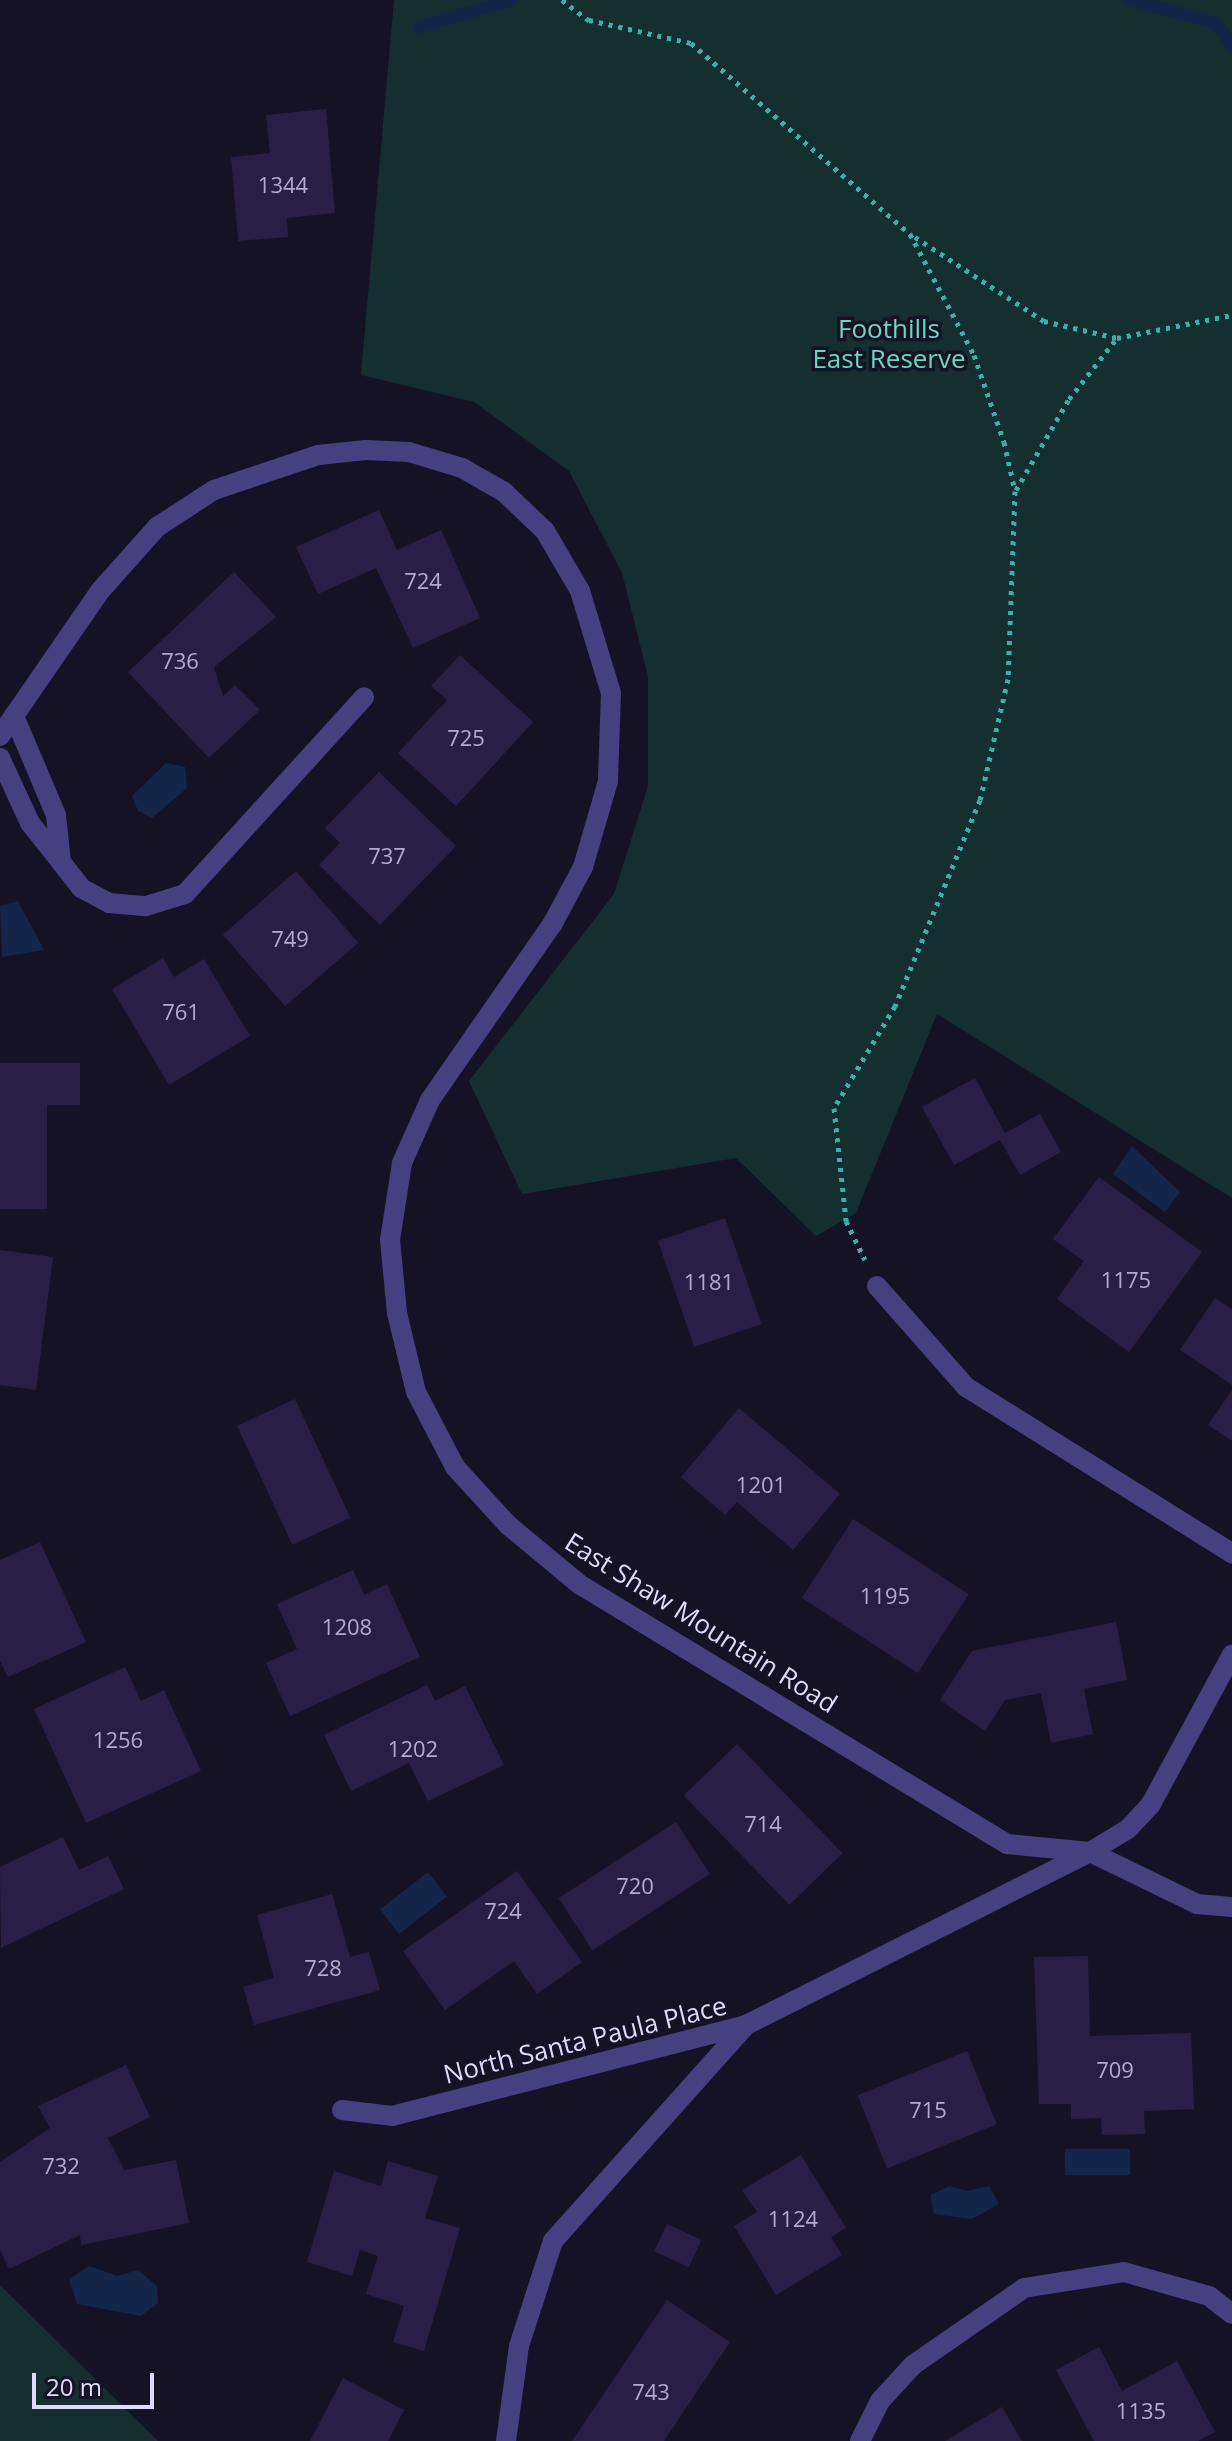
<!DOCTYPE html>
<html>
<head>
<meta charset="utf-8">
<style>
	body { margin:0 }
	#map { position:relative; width:1232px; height:2441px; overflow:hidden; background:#161226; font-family:"Open Sans",sans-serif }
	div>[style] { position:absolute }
	.green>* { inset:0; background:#152f30 }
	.water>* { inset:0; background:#132549; transform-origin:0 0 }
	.stream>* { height:12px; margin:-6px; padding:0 6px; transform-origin:6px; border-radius:6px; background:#132549 }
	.building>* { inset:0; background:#291f46; transform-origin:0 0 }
	.path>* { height:5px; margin-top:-2.5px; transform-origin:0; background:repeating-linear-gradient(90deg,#3ab0ae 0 4px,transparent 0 10px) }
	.minor>* { height:20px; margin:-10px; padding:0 10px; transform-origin:10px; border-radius:10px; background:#464081 }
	span { translate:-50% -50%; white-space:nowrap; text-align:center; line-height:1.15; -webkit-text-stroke:7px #161226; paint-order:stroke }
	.number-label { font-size:22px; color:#b2abce }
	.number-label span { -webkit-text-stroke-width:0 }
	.park-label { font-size:26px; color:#6bd7c1 }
	.street-label { font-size:26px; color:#dfdafc }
	.scale { position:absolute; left:32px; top:2373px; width:122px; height:36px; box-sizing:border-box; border:4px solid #dfdafc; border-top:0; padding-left:10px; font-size:24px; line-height:28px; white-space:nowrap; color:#dfdafc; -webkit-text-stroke:6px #161226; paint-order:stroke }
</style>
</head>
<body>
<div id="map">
	<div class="green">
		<div style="clip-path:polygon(394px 0,1232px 0,1232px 1198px,937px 1014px,856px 1213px,816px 1236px,736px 1158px,522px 1194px,469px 1081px,614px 894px,648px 786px,648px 677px,622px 573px,569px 471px,474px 402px,361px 375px)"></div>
		<div style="clip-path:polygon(0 2285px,158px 2441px,0 2441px)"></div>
	</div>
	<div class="water">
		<div style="clip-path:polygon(166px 763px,185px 767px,187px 788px,152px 818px,138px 811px,132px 796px)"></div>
		<div style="clip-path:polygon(18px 901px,44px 950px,2px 957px,0 906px)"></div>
		<div style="clip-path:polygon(1132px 1146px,1180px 1192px,1165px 1212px,1113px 1174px)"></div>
		<div style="left:428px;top:1872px;width:31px;height:61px;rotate:52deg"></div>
		<div style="left:1065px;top:2149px;width:65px;height:26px"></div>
		<div style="clip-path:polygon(950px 2186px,966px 2191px,989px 2186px,999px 2204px,972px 2219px,934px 2214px,930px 2195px)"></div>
		<div style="clip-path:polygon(89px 2266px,117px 2276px,138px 2270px,157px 2286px,158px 2303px,141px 2316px,77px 2304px,69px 2279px)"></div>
	</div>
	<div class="stream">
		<div style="left:1130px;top:0;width:89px;rotate:15deg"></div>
		<div style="left:1216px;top:23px;width:27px;rotate:54deg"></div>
		<div style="left:419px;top:27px;width:97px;rotate:-16.2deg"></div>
	</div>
	<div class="building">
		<div style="clip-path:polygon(326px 109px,335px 213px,287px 218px,288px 237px,238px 241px,231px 157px,270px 153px,266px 115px)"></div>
		<div style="clip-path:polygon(379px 510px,397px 550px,441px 530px,480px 618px,413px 648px,376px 568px,318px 594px,296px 547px)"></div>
		<div style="clip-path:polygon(234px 572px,276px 617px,214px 667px,223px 696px,235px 685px,260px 710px,209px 758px,128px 672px)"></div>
		<div style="clip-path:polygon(460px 655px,533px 722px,456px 806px,398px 753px,447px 700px,431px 686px)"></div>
		<div style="clip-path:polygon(379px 772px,456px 846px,380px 925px,319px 865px,340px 843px,325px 828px)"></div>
		<div style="left:296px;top:871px;width:95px;height:97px;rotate:49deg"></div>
		<div style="clip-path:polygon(163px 958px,174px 977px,204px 959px,250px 1036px,169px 1085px,112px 989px)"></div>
		<div style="clip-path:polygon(0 1063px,80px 1063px,80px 1105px,47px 1105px,47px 1209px,0 1209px)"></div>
		<div style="clip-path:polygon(975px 1078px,1005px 1133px,1040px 1114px,1061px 1152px,1020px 1175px,1000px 1140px,954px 1165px,922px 1107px)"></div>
		<div style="clip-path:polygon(1099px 1177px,1202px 1252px,1129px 1352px,1057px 1299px,1084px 1261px,1053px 1239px)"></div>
		<div style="left:725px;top:1218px;width:112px;height:71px;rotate:71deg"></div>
		<div style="clip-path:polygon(0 1250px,53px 1257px,36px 1390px,0 1385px)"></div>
		<div style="clip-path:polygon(1215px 1298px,1232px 1309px,1232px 1385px,1180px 1350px)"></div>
		<div style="clip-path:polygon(1232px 1390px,1232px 1441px,1208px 1425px)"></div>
		<div style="left:295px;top:1399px;width:131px;height:64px;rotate:65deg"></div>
		<div style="clip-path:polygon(739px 1408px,840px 1494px,793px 1550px,737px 1502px,725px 1515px,681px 1477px)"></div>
		<div style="left:853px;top:1519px;width:138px;height:94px;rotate:33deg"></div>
		<div style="clip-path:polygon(40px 1542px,86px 1642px,8px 1677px,0 1661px,0 1560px)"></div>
		<div style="clip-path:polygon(353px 1570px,364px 1595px,387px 1584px,420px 1657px,290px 1716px,266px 1663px,297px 1649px,277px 1604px)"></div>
		<div style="clip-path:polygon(1116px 1622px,1127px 1680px,1084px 1689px,1093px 1734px,1051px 1743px,1041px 1693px,1005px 1700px,985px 1731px,940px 1700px,972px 1651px)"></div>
		<div style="clip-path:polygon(125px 1667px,141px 1701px,164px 1690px,201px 1771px,86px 1823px,34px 1709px)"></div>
		<div style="clip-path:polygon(427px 1685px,435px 1701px,465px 1686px,504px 1765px,428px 1801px,409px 1763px,351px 1791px,324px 1735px)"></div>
		<div style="left:737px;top:1744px;width:152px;height:74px;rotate:46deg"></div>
		<div style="left:676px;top:1822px;width:62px;height:140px;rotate:57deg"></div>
		<div style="clip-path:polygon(63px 1837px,79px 1870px,108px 1856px,124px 1889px,1px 1948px,0 1867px)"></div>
		<div style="clip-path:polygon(517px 1871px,582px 1962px,537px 1994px,514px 1961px,445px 2010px,403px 1951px)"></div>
		<div style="clip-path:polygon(332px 1894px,350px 1957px,369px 1952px,380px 1990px,254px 2025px,243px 1987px,274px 1978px,257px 1915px)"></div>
		<div style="clip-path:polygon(1088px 1956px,1090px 2036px,1191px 2033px,1194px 2109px,1144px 2111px,1145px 2134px,1102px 2135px,1101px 2118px,1071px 2119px,1071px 2104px,1039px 2104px,1034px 1957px)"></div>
		<div style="left:967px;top:2051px;width:79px;height:118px;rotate:68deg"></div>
		<div style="clip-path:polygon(126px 2065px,150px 2117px,108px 2138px,124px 2170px,176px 2160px,189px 2223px,81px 2245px,80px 2235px,9px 2269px,0 2250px,0 2162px,50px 2128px,38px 2106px)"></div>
		<div style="clip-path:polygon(801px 2155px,846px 2228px,831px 2237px,842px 2255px,776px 2295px,734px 2226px,757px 2212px,742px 2190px)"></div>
		<div style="clip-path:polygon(388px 2161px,438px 2176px,425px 2218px,460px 2228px,424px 2351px,393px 2342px,404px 2306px,366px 2294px,378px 2256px,360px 2250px,352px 2276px,307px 2262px,334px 2171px,381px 2186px)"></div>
		<div style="left:667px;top:2224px;width:38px;height:30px;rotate:25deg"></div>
		<div style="clip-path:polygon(667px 2300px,730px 2342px,664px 2441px,572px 2441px)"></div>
		<div style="clip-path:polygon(1099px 2347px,1122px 2391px,1177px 2361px,1215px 2432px,1198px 2441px,1094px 2441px,1056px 2370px)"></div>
		<div style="clip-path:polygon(343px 2378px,404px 2410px,388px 2441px,310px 2441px)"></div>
		<div style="clip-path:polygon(1002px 2407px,1022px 2441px,945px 2441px)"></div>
	</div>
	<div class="path">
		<div style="left:562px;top:0;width:34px;rotate:37deg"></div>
		<div style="left:589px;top:20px;width:105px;rotate:12.7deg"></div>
		<div style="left:691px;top:43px;width:291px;rotate:41.1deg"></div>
		<div style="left:910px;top:234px;width:137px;rotate:62.1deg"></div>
		<div style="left:974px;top:355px;width:92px;rotate:71deg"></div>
		<div style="left:1004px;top:442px;width:50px;rotate:77.3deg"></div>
		<div style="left:1015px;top:491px;width:188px;rotate:92.1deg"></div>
		<div style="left:1008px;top:679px;width:124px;rotate:103deg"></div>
		<div style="left:980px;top:800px;width:223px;rotate:112.4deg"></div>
		<div style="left:895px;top:1006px;width:119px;rotate:120.9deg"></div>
		<div style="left:834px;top:1108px;width:114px;rotate:83.9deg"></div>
		<div style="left:846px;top:1221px;width:43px;rotate:64deg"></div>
		<div style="left:915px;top:237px;width:154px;rotate:33.1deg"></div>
		<div style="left:1044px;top:321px;width:75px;rotate:13.1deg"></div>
		<div style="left:1117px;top:338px;width:117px;rotate:-11.3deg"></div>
		<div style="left:1016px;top:490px;width:105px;rotate:-59.8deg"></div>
		<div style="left:1069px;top:399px;width:78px;rotate:-51.8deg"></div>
	</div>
	<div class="minor">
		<div style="left:0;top:736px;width:176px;rotate:-55.4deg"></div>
		<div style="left:100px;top:591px;width:86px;rotate:-48.3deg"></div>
		<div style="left:157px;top:527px;width:68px;rotate:-33deg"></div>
		<div style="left:214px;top:490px;width:110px;rotate:-18.6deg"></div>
		<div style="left:318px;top:455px;width:48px;rotate:-5.9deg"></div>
		<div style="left:366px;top:450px;width:43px;rotate:2.7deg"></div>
		<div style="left:409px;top:452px;width:55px;rotate:16.8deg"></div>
		<div style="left:462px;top:468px;width:48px;rotate:29.7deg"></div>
		<div style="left:504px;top:492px;width:57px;rotate:43.6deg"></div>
		<div style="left:545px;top:531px;width:69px;rotate:59.7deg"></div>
		<div style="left:580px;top:591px;width:107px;rotate:73.1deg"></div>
		<div style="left:611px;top:693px;width:88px;rotate:92deg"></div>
		<div style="left:608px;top:781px;width:90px;rotate:106.2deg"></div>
		<div style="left:583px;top:867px;width:64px;rotate:118.2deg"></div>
		<div style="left:553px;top:923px;width:216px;rotate:124.8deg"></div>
		<div style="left:430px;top:1100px;width:69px;rotate:114deg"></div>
		<div style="left:402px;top:1163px;width:78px;rotate:98.9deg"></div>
		<div style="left:390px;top:1240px;width:73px;rotate:84.5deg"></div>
		<div style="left:397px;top:1313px;width:81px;rotate:76.5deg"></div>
		<div style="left:416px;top:1392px;width:85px;rotate:62.5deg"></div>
		<div style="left:455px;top:1467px;width:79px;rotate:47.6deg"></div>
		<div style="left:508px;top:1525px;width:92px;rotate:39.7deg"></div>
		<div style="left:579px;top:1584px;width:501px;rotate:31.28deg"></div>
		<div style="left:1007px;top:1844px;width:83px;rotate:5.5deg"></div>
		<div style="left:1090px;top:1852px;width:44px;rotate:-31.2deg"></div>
		<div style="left:1128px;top:1829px;width:34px;rotate:-47deg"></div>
		<div style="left:1151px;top:1804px;width:170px;rotate:-61.5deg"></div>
		<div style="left:0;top:758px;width:72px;rotate:65.2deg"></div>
		<div style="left:30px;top:823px;width:50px;rotate:51.5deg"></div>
		<div style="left:61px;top:862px;width:47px;rotate:-96.1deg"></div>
		<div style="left:56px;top:815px;width:108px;rotate:-113deg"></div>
		<div style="left:61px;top:862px;width:33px;rotate:52deg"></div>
		<div style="left:81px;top:888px;width:32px;rotate:28deg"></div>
		<div style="left:109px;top:903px;width:37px;rotate:5deg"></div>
		<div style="left:146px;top:906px;width:41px;rotate:-17.1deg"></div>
		<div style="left:185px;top:894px;width:266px;rotate:-47.7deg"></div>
		<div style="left:877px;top:1286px;width:135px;rotate:48.6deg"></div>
		<div style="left:966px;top:1387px;width:314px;rotate:32deg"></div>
		<div style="left:342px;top:2110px;width:50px;rotate:6.8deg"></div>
		<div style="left:392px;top:2116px;width:366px;rotate:-14.4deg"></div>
		<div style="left:746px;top:2025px;width:385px;rotate:-26.7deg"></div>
		<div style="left:1090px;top:1852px;width:119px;rotate:25.9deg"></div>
		<div style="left:1197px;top:1904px;width:35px;rotate:5deg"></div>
		<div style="left:506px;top:2441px;width:96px;rotate:-82.2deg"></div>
		<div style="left:519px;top:2346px;width:110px;rotate:-72.1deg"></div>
		<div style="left:553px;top:2241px;width:290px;rotate:-48.2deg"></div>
		<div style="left:860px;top:2441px;width:45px;rotate:-63.4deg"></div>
		<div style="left:880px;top:2401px;width:49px;rotate:-47.5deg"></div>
		<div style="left:913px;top:2365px;width:135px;rotate:-34.7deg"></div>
		<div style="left:1024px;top:2288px;width:101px;rotate:-9.1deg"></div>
		<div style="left:1124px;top:2272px;width:88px;rotate:15.8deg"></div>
		<div style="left:1209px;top:2296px;width:29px;rotate:38deg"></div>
	</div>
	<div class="number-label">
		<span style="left:283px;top:185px">1344</span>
		<span style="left:423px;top:581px">724</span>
		<span style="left:180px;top:661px">736</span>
		<span style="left:466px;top:738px">725</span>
		<span style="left:387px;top:856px">737</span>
		<span style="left:290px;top:939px">749</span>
		<span style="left:181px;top:1012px">761</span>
		<span style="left:1126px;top:1280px">1175</span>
		<span style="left:709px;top:1282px">1181</span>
		<span style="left:761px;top:1485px">1201</span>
		<span style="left:885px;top:1596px">1195</span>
		<span style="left:347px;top:1627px">1208</span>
		<span style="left:118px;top:1740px">1256</span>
		<span style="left:413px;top:1749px">1202</span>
		<span style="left:763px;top:1824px">714</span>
		<span style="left:635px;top:1886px">720</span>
		<span style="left:503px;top:1911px">724</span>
		<span style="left:323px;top:1968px">728</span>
		<span style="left:1115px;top:2070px">709</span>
		<span style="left:928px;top:2110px">715</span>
		<span style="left:61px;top:2166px">732</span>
		<span style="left:793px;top:2219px">1124</span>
		<span style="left:651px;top:2392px">743</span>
		<span style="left:1141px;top:2411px">1135</span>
	</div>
	<div class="park-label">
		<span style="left:889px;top:344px">Foothills<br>East Reserve</span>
	</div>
	<div class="street-label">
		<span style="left:701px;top:1623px;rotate:32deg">East Shaw Mountain Road</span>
		<span style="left:585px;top:2040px;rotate:-14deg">North Santa Paula Place</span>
	</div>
	<div class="scale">20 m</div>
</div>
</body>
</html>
